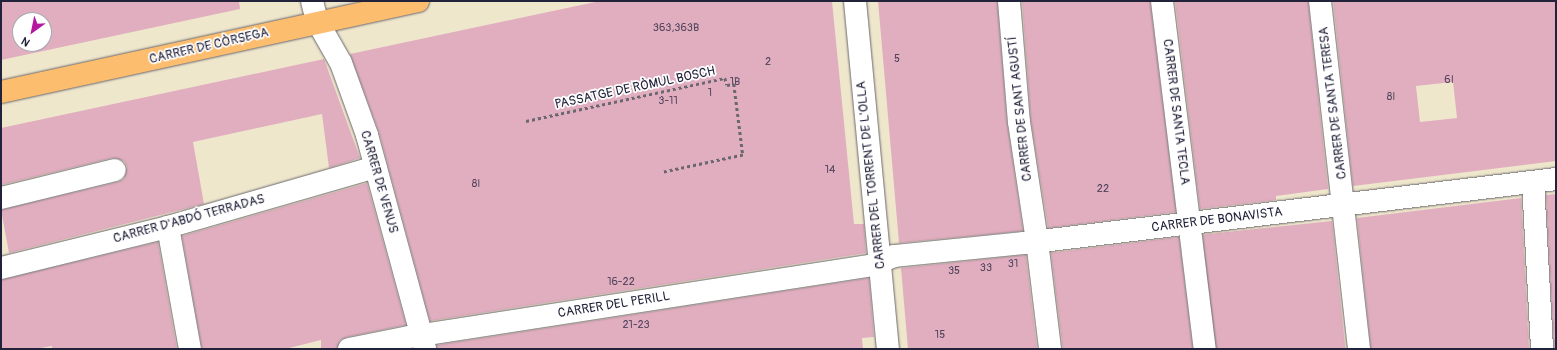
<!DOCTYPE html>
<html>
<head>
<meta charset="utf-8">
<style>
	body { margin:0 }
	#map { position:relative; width:1557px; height:350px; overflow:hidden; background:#efe7cc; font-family:Pangolin,sans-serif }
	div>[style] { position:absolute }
	.building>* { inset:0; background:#e1aec0; transform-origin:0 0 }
	.path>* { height:2.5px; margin-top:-1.25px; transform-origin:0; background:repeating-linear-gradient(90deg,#6a676e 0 3px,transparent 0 6px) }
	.roads { filter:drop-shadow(0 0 1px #6a676e) drop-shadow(0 0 1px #6a676e) }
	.minor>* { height:22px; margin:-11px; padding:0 11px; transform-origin:11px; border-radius:11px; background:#fff }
	.major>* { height:22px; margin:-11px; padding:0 11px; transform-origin:11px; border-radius:11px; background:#fcbd6e }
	span { translate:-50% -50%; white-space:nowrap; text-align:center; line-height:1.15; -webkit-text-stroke:3.5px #fff; paint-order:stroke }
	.number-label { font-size:11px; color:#52455c }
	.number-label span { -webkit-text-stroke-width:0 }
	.street-label { font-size:13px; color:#22223b }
	.frame { position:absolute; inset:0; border:2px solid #22223b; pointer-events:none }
	.north { position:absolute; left:12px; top:12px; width:40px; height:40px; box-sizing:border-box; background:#fff; border:1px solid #a7a7b1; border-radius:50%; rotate:213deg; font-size:11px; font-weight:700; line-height:16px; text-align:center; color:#22223b }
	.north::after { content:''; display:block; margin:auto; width:14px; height:18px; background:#b5179e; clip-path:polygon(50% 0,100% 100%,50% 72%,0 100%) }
</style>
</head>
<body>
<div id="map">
	<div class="building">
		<div style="clip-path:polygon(evenodd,1px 1px,239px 1px,240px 9px,1px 60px,1px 1px,20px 20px,44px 20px,44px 44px,20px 44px,20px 20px)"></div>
		<div style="clip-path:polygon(600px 1px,832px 1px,854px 224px,864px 224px,866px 253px,430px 321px,379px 132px,350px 54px)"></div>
		<div style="clip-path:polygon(878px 1px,997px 1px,1007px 123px,1023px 231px,899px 243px)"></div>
		<div style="clip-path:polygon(1022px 1px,1150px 1px,1176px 212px,1048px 228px,1031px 121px)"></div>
		<div style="clip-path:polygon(1175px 1px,1308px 1px,1328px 189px,1276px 196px,1276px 200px,1200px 209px)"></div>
		<div style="clip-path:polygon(evenodd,1333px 1px,1556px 1px,1556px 161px,1353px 186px,1333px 1px,1453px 82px,1457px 118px,1420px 122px,1416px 86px,1453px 82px)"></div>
		<div style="clip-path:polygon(324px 59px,360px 158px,329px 168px,322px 114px,193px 142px,204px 204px,9px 253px,1px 210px,118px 182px,124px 179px,127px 167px,124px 161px,112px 158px,1px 185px,1px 128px)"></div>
		<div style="clip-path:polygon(367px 183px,406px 325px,347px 337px,340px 340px,337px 349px,321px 349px,321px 340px,285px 349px,202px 349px,182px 236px)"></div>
		<div style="clip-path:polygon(1556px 194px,1556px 349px,1554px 349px,1546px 195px)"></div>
		<div style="clip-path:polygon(1521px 198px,1529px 349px,1371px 349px,1357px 218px)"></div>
		<div style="left:1332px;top:221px;width:129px;height:130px;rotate:84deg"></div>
		<div style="left:1179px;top:237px;width:113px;height:129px;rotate:83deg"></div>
		<div style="clip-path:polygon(158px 242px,177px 349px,52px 349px,52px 346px,35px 349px,1px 349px,1px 280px)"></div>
		<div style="clip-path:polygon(1026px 255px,1037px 349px,908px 349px,901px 268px)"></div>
		<div style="clip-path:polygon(869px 278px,874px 337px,862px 338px,863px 349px,437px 349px,437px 345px)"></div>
	</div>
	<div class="path">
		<div style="left:526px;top:121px;width:204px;rotate:-12.2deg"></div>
		<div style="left:725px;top:78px;width:7px;rotate:74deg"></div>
		<div style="left:727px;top:85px;width:7px;rotate:-8deg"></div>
		<div style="left:734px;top:84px;width:72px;rotate:82.8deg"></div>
		<div style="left:743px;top:155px;width:81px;rotate:167.9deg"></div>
	</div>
	<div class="roads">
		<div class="minor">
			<div style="left:312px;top:1px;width:21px;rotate:76deg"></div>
			<div style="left:317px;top:21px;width:48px;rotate:60.3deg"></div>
			<div style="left:341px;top:63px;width:77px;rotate:70.1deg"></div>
			<div style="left:367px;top:135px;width:222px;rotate:74.8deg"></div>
			<div style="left:855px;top:1px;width:350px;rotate:84.6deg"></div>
			<div style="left:1009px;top:1px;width:121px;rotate:85.3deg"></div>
			<div style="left:1019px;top:122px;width:120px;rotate:81.4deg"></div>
			<div style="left:1037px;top:241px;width:109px;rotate:83.1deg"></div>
			<div style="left:1162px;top:1px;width:351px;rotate:83deg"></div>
			<div style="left:1320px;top:1px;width:350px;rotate:83.6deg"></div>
			<div style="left:1533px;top:182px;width:167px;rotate:86.9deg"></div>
			<div style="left:1px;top:198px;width:117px;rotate:-13.8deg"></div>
			<div style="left:168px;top:227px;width:124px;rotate:79.8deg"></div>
			<div style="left:1px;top:268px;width:172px;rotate:-13.8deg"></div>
			<div style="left:168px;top:227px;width:216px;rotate:-16.1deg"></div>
			<div style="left:349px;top:349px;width:61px;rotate:-11.3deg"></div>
			<div style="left:409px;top:337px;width:469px;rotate:-8.8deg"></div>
			<div style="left:872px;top:265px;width:24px;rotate:-22deg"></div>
			<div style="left:894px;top:256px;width:132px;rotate:-5.7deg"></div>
			<div style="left:1025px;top:243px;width:535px;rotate:-6.87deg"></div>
		</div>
		<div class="major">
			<div style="left:1px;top:92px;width:427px;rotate:-12.3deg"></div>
		</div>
	</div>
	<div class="number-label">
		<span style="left:676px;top:28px">363,363B</span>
		<span style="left:897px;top:59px">5</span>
		<span style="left:768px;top:62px">2</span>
		<span style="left:1449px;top:80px">6I</span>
		<span style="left:735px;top:82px">1B</span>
		<span style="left:710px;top:93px">1</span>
		<span style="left:1391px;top:97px">8I</span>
		<span style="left:668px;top:101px">3-11</span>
		<span style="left:830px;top:170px">14</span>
		<span style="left:476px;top:184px">8I</span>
		<span style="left:1103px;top:189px">22</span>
		<span style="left:1013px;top:264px">31</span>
		<span style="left:986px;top:268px">33</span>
		<span style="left:954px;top:271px">35</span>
		<span style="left:621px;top:282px">16-22</span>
		<span style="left:636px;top:325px">21-23</span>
		<span style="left:940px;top:335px">15</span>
	</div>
	<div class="street-label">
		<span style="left:209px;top:46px;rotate:-13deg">CARRER DE CÒRSEGA</span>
		<span style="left:635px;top:88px;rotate:-12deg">PASSATGE DE RÒMUL BOSCH</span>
		<span style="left:1333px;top:103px;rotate:-97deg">CARRER DE SANTA TERESA</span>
		<span style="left:1020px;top:109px;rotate:-96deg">CARRER DE SANT AGUSTÍ</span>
		<span style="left:1176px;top:112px;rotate:83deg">CARRER DE SANTA TECLA</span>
		<span style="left:871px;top:175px;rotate:-96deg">CARRER DEL TORRENT DE L'OLLA</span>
		<span style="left:379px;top:182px;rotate:74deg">CARRER DE VENUS</span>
		<span style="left:189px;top:219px;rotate:-15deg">CARRER D'ABDÓ TERRADAS</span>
		<span style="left:1217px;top:220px;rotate:-7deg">CARRER DE BONAVISTA</span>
		<span style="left:614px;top:305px;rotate:-9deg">CARRER DEL PERILL</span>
	</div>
	<div class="frame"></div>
	<div class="north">N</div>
</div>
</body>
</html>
